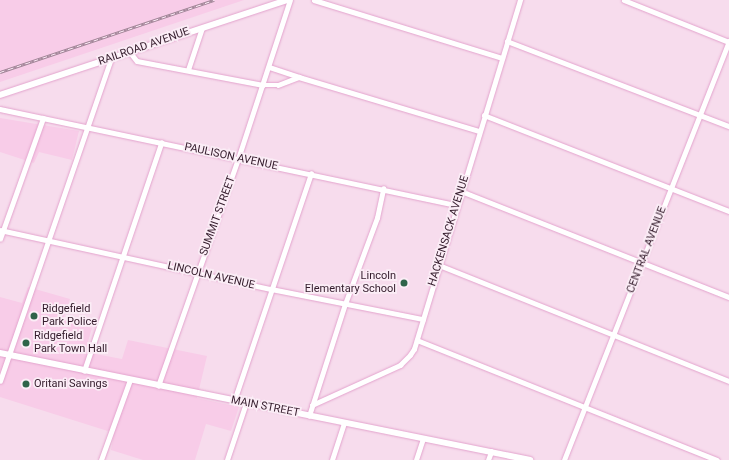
<!DOCTYPE html>
<html>
<head>
<meta charset="utf-8">
<style>
	body { margin:0 }
	#map { position:relative; width:729px; height:460px; overflow:hidden; background:#f7dced; font-family:Roboto,sans-serif }
	div>[style] { position:absolute }
	.built>* { inset:0; background:#f8cce8 }
	.roads { filter:drop-shadow(0 0 1px #e3a3cd) drop-shadow(0 0 1px #e3a3cd) }
	.street>* { height:4.5px; margin:-2.25px; padding:0 2.25px; transform-origin:2.25px; border-radius:2.25px; background:#fff }
	.secondary>* { height:6px; margin:-3px; padding:0 3px; transform-origin:3px; border-radius:3px; background:#fff }
	.rail>* { height:3px; margin-top:-1.5px; transform-origin:0; background:repeating-linear-gradient(90deg,#fbedf6 0 4.5px,#9e8495 0 9px); box-sizing:border-box; border-block:1px solid #9e8495 }
	.dots>* { width:11px; height:11px; translate:-50% -50%; box-sizing:border-box; border:2px solid #fbedf6; border-radius:50% }
	span { translate:-50% -50%; white-space:nowrap; text-align:center; line-height:1.15; -webkit-text-stroke:3.5px #fbedf6; paint-order:stroke }
	.street-label { font-size:11px; color:#331b2b }
	.poi-label { font-size:11px; color:#331b2b }
	.right { translate:-100% -50%; text-align:right }
	.left { translate:0 -50%; text-align:left }
</style>
</head>
<body>
<div id="map">
	<div class="built">
		<div style="clip-path:polygon(0 0,244px 0,0 82px)"></div>
		<div style="clip-path:polygon(0 118px,79px 131px,72px 160px,39px 152px,34px 163px,0 152px)"></div>
		<div style="clip-path:polygon(28px 287px,70px 299px,63px 320px,92px 328px,85px 352px,122px 359px,128px 340px,207px 356px,197px 398px,239px 407px,231px 431px,206px 424px,195px 460px,143px 460px,111px 450px,114px 433px,0 397px,0 297px,22px 303px)"></div>
	</div>
	<div class="roads">
		<div class="street">
			<div style="left:314px;top:0;width:197px;rotate:17.1deg"></div>
			<div style="left:624px;top:0;width:113px;rotate:21.8deg"></div>
			<div style="left:507px;top:41px;width:238px;rotate:21deg"></div>
			<div style="left:130px;top:52px;width:11px;rotate:52deg"></div>
			<div style="left:137px;top:61px;width:128px;rotate:10.8deg"></div>
			<div style="left:263px;top:85px;width:15px"></div>
			<div style="left:278px;top:85px;width:22px;rotate:-21deg"></div>
			<div style="left:299px;top:77px;width:188px;rotate:16.7deg"></div>
			<div style="left:269px;top:67px;width:32px;rotate:18deg"></div>
			<div style="left:188px;top:70px;width:44px;rotate:-71.6deg"></div>
			<div style="left:0;top:109px;width:467px;rotate:11.9deg"></div>
			<div style="left:484px;top:115px;width:263px;rotate:21.4deg"></div>
			<div style="left:461px;top:191px;width:288px;rotate:21.6deg"></div>
			<div style="left:0;top:230px;width:277px;rotate:12.3deg"></div>
			<div style="left:271px;top:289px;width:155px;rotate:11.2deg"></div>
			<div style="left:0;top:239px;width:128px;rotate:-70.4deg"></div>
			<div style="left:439px;top:265px;width:312px;rotate:21.8deg"></div>
			<div style="left:417px;top:340px;width:323px;rotate:21.8deg"></div>
			<div style="left:84px;top:371px;width:241px;rotate:-71.3deg"></div>
			<div style="left:0;top:381px;width:342px;rotate:-71deg"></div>
			<div style="left:158px;top:386px;width:241px;rotate:-70.6deg"></div>
			<div style="left:238px;top:159px;width:167px;rotate:-71.9deg"></div>
			<div style="left:234px;top:401px;width:240px;rotate:-71.3deg"></div>
			<div style="left:312px;top:405px;width:97px;rotate:-24.4deg"></div>
			<div style="left:400px;top:365px;width:14px;rotate:-45deg"></div>
			<div style="left:410px;top:355px;width:7px;rotate:-56deg"></div>
			<div style="left:414px;top:349px;width:365px;rotate:-73.1deg"></div>
			<div style="left:309px;top:416px;width:118px;rotate:-72.2deg"></div>
			<div style="left:345px;top:304px;width:92px;rotate:-69.6deg"></div>
			<div style="left:377px;top:218px;width:30px;rotate:-78deg"></div>
			<div style="left:101px;top:460px;width:85px;rotate:-70.1deg"></div>
			<div style="left:227px;top:460px;width:60px;rotate:-71.6deg"></div>
			<div style="left:332px;top:460px;width:39px;rotate:-72deg"></div>
			<div style="left:416px;top:460px;width:22px;rotate:-72deg"></div>
			<div style="left:488px;top:460px;width:9px;rotate:-69deg"></div>
			<div style="left:564px;top:460px;width:450px;rotate:-68.5deg"></div>
		</div>
		<div class="secondary">
			<div style="left:0;top:95px;width:303px;rotate:-18.3deg"></div>
			<div style="left:0;top:353px;width:541px;rotate:11.41deg"></div>
		</div>
	</div>
	<div class="rail">
		<div style="left:0;top:72px;width:226px;rotate:-18.6deg"></div>
	</div>
	<div class="dots">
		<div style="left:404px;top:283px;background:#2f644a"></div>
		<div style="left:34px;top:316px;background:#2f644a"></div>
		<div style="left:26px;top:343px;background:#2f644a"></div>
		<div style="left:26px;top:384px;background:#2f644a"></div>
	</div>
	<div class="street-label">
		<span style="left:144px;top:47px;rotate:-19deg">RAILROAD AVENUE</span>
		<span style="left:231px;top:157px;rotate:12deg">PAULISON AVENUE</span>
		<span style="left:218px;top:216px;rotate:-70deg">SUMMIT STREET</span>
		<span style="left:449px;top:231px;rotate:-73deg">HACKENSACK AVENUE</span>
		<span style="left:647px;top:250px;rotate:-69deg">CENTRAL AVENUE</span>
		<span style="left:211px;top:276px;rotate:13deg">LINCOLN AVENUE</span>
		<span style="left:265px;top:407px;rotate:11deg">MAIN STREET</span>
	</div>
	<div class="poi-label">
		<span class="right" style="left:396px;top:283px">Lincoln<br>Elementary School</span>
		<span class="left" style="left:42px;top:316px">Ridgefield<br>Park Police</span>
		<span class="left" style="left:34px;top:343px">Ridgefield<br>Park Town Hall</span>
		<span class="left" style="left:34px;top:384px">Oritani Savings</span>
	</div>
</div>
</body>
</html>
